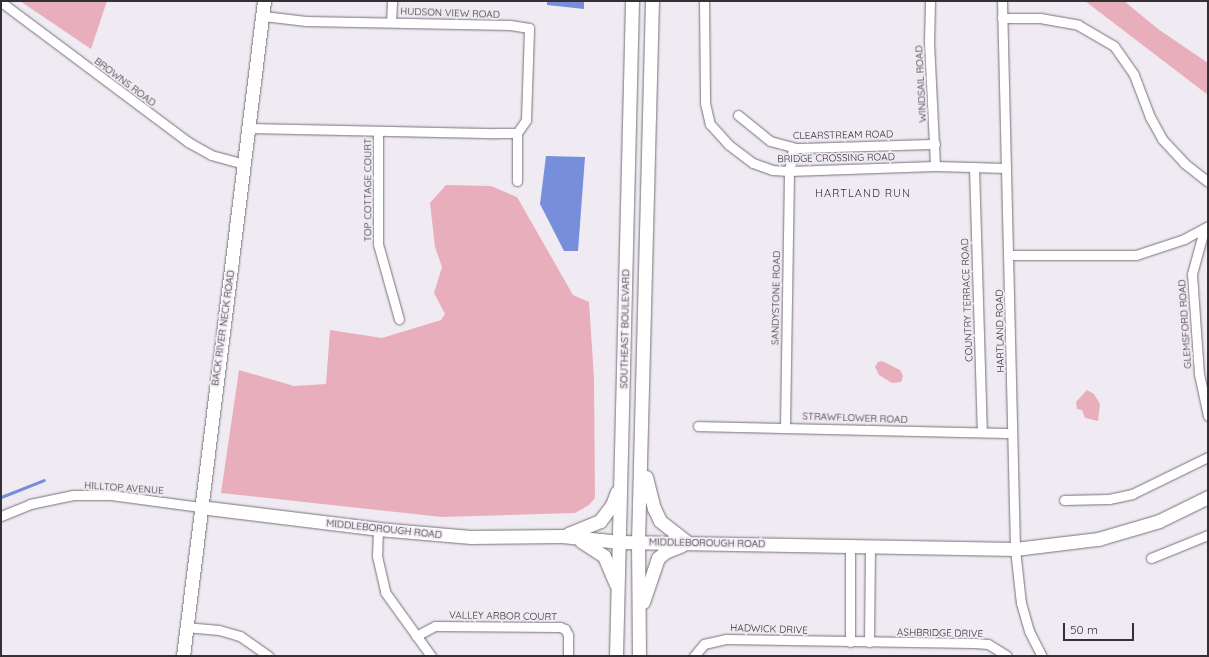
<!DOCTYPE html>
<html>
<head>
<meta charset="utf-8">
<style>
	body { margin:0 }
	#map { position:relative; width:1209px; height:657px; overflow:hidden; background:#f0eaf2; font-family:Quicksand,sans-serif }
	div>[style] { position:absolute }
	.green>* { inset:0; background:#e9aebb }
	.water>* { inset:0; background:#778fdb }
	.stream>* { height:3px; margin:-1.5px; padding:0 1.5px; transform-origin:1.5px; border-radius:1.5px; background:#778fdb }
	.roads { filter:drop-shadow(0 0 1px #767178) drop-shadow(0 0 1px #767178) }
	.street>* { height:9px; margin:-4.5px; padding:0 4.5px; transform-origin:4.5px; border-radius:4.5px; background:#fff }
	.secondary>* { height:13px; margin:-6.5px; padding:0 6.5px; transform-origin:6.5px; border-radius:6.5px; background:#fff }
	span { translate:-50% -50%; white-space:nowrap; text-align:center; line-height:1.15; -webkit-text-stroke:3.5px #f0eaf2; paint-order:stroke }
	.street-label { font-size:10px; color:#333134 }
	.neighbourhood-label { font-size:11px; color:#333134; letter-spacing:1px }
	.frame { position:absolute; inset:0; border:2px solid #333134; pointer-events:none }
	.scale { position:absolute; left:1063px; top:623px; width:71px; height:18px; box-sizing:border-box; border:2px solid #333134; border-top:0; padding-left:5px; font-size:12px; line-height:14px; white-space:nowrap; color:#333134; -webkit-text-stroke:3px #f0eaf2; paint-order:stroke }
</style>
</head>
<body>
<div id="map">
	<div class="green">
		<div style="clip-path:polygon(20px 1px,107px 1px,91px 49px)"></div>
		<div style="clip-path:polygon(1085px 1px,1124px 1px,1158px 29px,1208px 63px,1208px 95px)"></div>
		<div style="clip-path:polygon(446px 185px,491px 186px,517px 197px,573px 295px,589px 302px,594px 378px,595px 498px,589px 505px,575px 513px,442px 517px,221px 493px,239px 370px,294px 386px,326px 384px,330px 330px,382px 338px,441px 320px,445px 314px,434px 293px,442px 267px,435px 247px,430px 203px)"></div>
		<div style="clip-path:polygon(882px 361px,900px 370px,903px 376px,901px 382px,892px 383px,879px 375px,875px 367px,878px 362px)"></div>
		<div style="clip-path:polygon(1087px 390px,1094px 394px,1100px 404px,1098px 421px,1085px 418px,1082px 410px,1077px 409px,1076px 402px)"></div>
	</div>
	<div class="water">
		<div style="clip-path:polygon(547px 1px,584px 1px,584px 9px,547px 5px)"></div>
		<div style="clip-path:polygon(546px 156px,585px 157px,578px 251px,564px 251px,540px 204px)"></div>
	</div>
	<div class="stream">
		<div style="left:1px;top:497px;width:46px;rotate:-21.6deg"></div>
	</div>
	<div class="roads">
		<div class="street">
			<div style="left:704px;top:1px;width:102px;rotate:89.4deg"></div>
			<div style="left:705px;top:103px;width:22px;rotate:77deg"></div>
			<div style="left:710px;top:124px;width:28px;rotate:48deg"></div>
			<div style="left:729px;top:145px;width:30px;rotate:37deg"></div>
			<div style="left:753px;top:163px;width:20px;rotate:20deg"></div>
			<div style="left:772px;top:170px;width:17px;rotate:3deg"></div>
			<div style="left:789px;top:171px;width:146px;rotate:-2deg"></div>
			<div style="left:935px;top:166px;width:71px;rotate:1.6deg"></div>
			<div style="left:930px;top:1px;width:41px;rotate:91.4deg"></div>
			<div style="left:929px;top:42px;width:124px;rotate:87.2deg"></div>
			<div style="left:1002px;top:1px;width:548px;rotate:88.64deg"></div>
			<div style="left:1015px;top:549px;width:54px;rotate:83.7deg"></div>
			<div style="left:1021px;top:603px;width:29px;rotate:74deg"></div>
			<div style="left:1029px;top:631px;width:28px;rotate:63deg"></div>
			<div style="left:1px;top:2px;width:234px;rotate:36.8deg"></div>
			<div style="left:188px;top:142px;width:26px;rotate:29deg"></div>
			<div style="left:211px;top:155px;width:34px;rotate:15deg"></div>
			<div style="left:1002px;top:18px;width:38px"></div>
			<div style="left:1040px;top:18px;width:39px;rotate:10deg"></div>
			<div style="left:1078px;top:25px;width:42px;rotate:30.3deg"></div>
			<div style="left:1114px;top:46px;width:35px;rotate:55deg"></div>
			<div style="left:1134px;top:75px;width:45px;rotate:69.1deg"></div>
			<div style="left:1150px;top:117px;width:25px;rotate:61deg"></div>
			<div style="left:1162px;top:139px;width:33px;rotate:47deg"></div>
			<div style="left:1184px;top:163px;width:31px;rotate:38deg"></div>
			<div style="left:391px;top:22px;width:21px;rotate:-87deg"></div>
			<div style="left:738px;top:115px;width:41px;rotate:39.1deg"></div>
			<div style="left:770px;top:141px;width:28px;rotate:15deg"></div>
			<div style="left:797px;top:148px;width:138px;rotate:-1.7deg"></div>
			<div style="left:248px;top:128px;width:249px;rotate:1.2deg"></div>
			<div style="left:497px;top:133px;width:20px"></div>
			<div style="left:517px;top:133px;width:16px;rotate:-55deg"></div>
			<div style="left:526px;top:120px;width:92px;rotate:-88.1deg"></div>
			<div style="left:529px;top:28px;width:19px;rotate:-171deg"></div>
			<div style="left:510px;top:25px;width:204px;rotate:-178.9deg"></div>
			<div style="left:306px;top:21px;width:43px;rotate:-173.4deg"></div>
			<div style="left:378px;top:131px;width:113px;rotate:90deg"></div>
			<div style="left:378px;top:244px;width:78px;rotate:74.4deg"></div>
			<div style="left:517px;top:133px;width:48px;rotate:90deg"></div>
			<div style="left:974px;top:167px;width:265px;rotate:88.3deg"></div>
			<div style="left:1204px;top:230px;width:46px;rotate:105.3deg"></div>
			<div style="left:1192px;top:274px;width:100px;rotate:86deg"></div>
			<div style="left:1199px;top:374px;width:43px;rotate:77.9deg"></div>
			<div style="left:1009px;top:255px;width:127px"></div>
			<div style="left:1136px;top:255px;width:51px;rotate:-18.4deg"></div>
			<div style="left:1184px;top:239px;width:27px;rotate:-28deg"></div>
			<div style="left:698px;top:426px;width:314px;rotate:1.3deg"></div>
			<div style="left:785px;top:427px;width:256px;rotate:-89.1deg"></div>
			<div style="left:789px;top:171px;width:23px;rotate:-80deg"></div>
			<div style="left:1064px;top:500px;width:45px;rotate:-1.3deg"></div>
			<div style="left:1109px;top:499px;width:24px;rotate:-12deg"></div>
			<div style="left:1132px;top:494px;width:85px;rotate:-26deg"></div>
			<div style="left:1px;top:516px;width:31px;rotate:-22deg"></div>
			<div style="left:30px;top:504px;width:44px;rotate:-11.8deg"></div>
			<div style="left:73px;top:495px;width:38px"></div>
			<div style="left:111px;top:495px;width:90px;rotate:7.7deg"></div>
			<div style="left:378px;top:529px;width:27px;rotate:92deg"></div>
			<div style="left:377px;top:556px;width:37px;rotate:77deg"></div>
			<div style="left:385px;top:592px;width:79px;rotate:54.3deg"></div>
			<div style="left:1151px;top:558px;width:61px;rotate:-22deg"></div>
			<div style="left:185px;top:627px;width:34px;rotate:5deg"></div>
			<div style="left:219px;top:630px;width:22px;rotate:16deg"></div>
			<div style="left:240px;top:636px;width:35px;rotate:35deg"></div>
			<div style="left:416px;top:636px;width:21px;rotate:-28deg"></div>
			<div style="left:435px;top:626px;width:125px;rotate:0.5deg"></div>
			<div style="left:560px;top:627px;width:5px;rotate:22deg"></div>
			<div style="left:565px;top:629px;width:7px;rotate:63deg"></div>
			<div style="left:568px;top:635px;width:21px;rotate:90deg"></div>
			<div style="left:850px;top:642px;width:96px;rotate:-90deg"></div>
			<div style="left:869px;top:642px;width:96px;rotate:-89.4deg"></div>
			<div style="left:694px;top:656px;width:16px;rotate:-50deg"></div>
			<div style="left:704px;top:644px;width:23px;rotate:-13deg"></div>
			<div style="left:726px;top:639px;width:248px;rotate:0.9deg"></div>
			<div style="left:974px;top:643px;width:14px;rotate:4deg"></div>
			<div style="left:988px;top:644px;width:22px;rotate:32deg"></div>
		</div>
		<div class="secondary">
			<div style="left:646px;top:477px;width:32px;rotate:76deg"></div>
			<div style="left:654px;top:508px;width:14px;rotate:65deg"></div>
			<div style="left:660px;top:521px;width:36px;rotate:38deg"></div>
			<div style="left:200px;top:507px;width:179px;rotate:7deg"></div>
			<div style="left:378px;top:529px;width:93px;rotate:4.9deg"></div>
			<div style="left:471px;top:537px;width:91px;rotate:-0.6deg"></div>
			<div style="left:562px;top:536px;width:58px;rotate:5.9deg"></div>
			<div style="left:620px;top:542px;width:395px;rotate:1deg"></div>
			<div style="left:1015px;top:549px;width:84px;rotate:-6.9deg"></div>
			<div style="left:1098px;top:539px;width:64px;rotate:-16.4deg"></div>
			<div style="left:1159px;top:521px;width:55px;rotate:-26.1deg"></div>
			<div style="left:568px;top:534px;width:35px;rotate:-22deg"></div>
			<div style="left:600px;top:521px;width:20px;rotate:-53deg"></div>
			<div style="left:612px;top:505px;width:14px;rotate:-69deg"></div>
			<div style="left:581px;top:541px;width:27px;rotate:33deg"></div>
			<div style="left:604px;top:556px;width:30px;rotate:67deg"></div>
			<div style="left:643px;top:602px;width:46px;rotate:-71.2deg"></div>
			<div style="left:658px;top:558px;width:9px;rotate:-41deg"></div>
			<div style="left:665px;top:552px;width:18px;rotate:-22deg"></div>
			<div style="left:183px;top:656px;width:660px;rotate:-82.95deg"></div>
			<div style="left:616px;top:656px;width:655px;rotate:-88.6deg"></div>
			<div style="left:639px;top:656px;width:114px;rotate:-90.5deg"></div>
			<div style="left:638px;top:542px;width:541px;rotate:-88.52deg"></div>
		</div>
	</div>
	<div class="street-label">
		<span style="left:450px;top:13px;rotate:2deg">HUDSON VIEW ROAD</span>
		<span style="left:125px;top:82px;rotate:37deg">BROWNS ROAD</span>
		<span style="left:921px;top:84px;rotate:-93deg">WINDSAIL ROAD</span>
		<span style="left:843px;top:135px;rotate:-1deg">CLEARSTREAM ROAD</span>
		<span style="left:836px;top:158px;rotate:-1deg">BRIDGE CROSSING ROAD</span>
		<span style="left:368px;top:190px;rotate:-90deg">TOP COTTAGE COURT</span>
		<span style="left:776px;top:298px;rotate:-89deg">SANDYSTONE ROAD</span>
		<span style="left:967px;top:300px;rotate:-92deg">COUNTRY TERRACE ROAD</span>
		<span style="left:1185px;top:324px;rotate:-94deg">GLEMSFORD ROAD</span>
		<span style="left:223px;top:328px;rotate:-82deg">BACK RIVER NECK ROAD</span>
		<span style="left:625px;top:329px;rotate:-89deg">SOUTHEAST BOULEVARD</span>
		<span style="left:1000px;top:331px;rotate:-91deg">HARTLAND ROAD</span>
		<span style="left:855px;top:418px;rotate:2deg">STRAWFLOWER ROAD</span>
		<span style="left:124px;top:488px;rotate:4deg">HILLTOP AVENUE</span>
		<span style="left:384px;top:529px;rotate:6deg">MIDDLEBOROUGH ROAD</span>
		<span style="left:707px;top:543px;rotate:1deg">MIDDLEBOROUGH ROAD</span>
		<span style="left:503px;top:616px;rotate:1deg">VALLEY ARBOR COURT</span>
		<span style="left:769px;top:629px;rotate:2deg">HADWICK DRIVE</span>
		<span style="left:940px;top:633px;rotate:1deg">ASHBRIDGE DRIVE</span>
	</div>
	<div class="neighbourhood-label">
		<span style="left:863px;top:193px">HARTLAND RUN</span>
	</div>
	<div class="frame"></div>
	<div class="scale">50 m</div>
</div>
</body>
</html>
